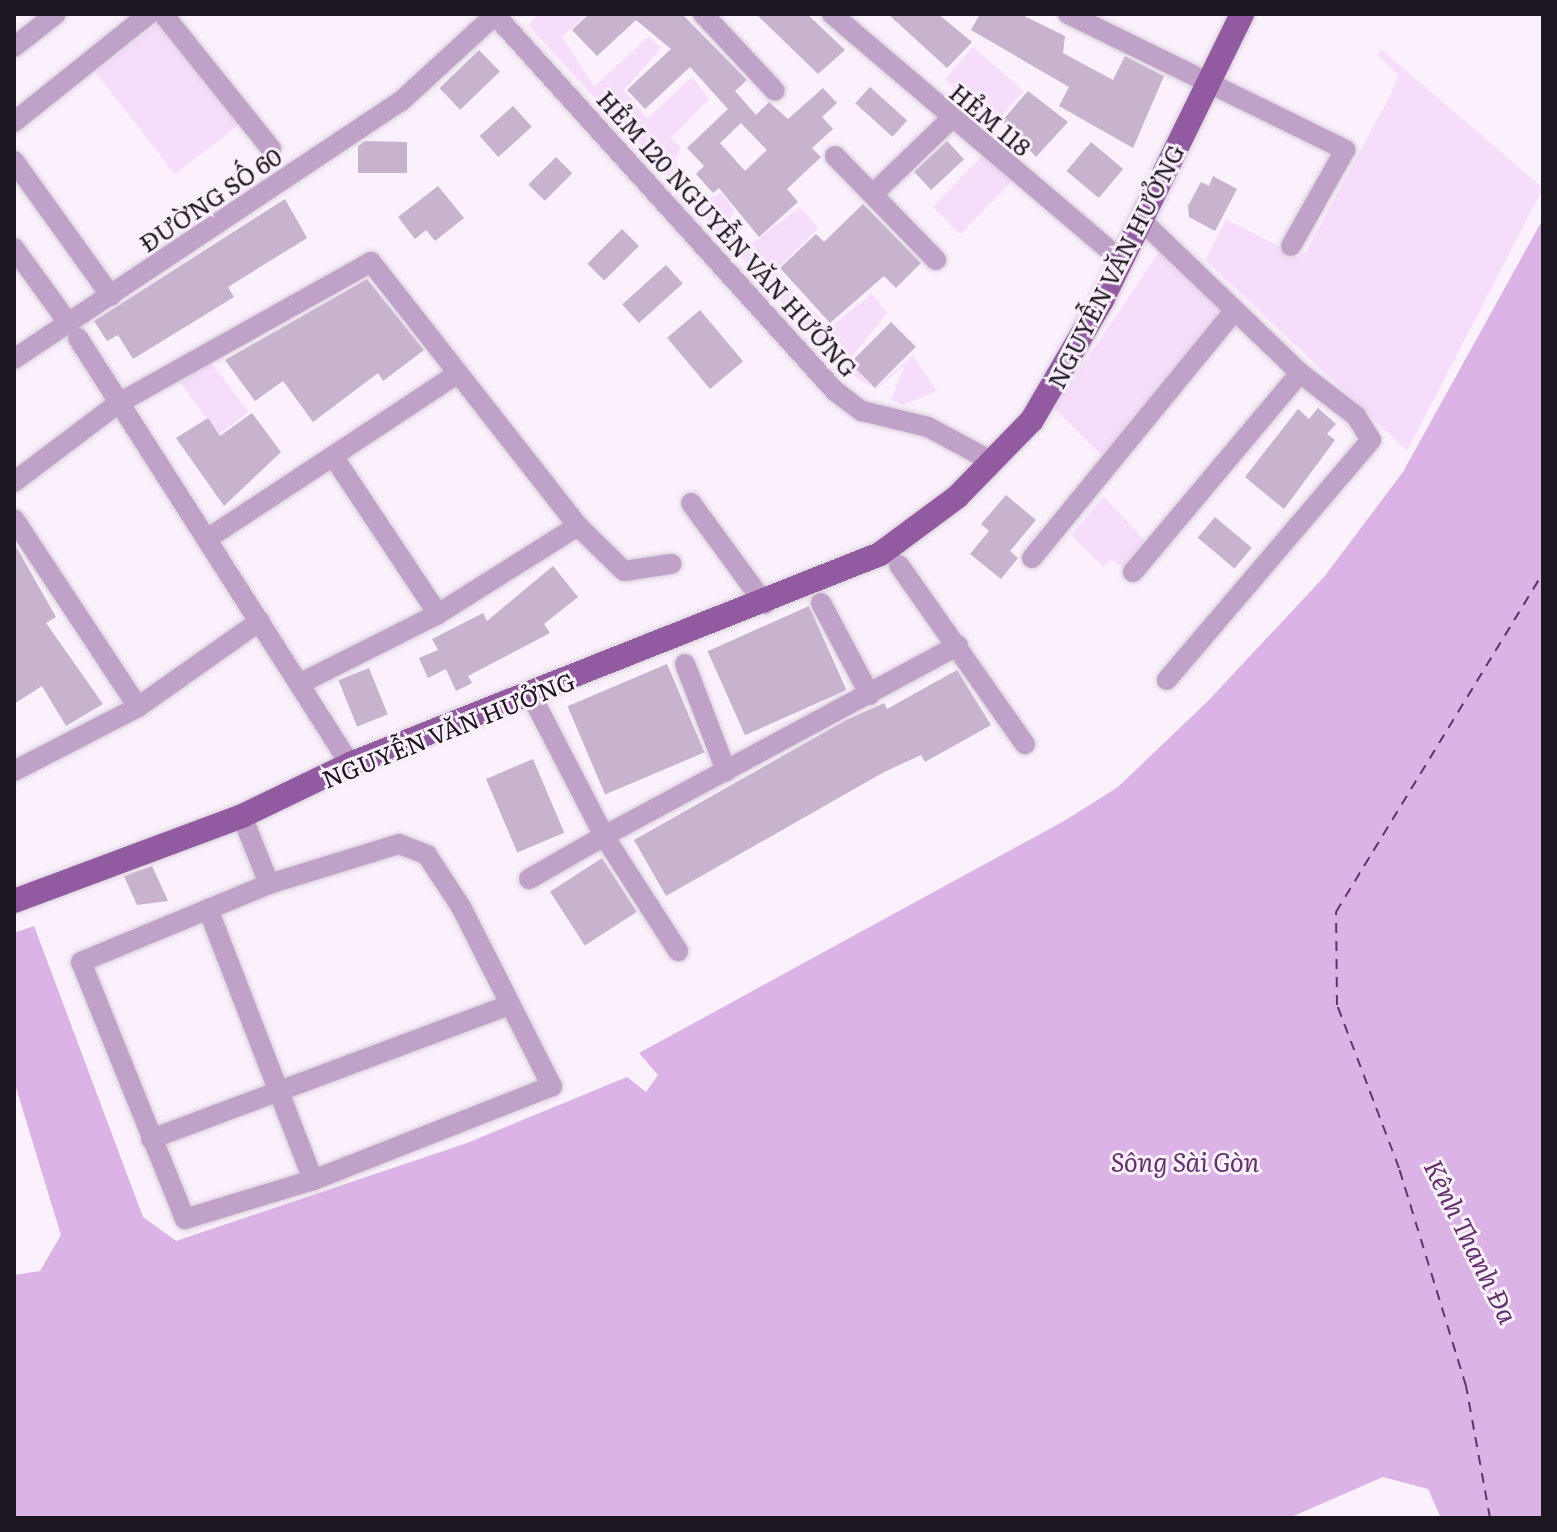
<!DOCTYPE html>
<html>
<head>
<meta charset="utf-8">
<style>
	body { margin:0 }
	#map { position:relative; width:1557px; height:1532px; overflow:hidden; background:#faf1fc; font-family:Literata,serif }
	div>[style] { position:absolute }
	.green>* { inset:0; background:#f5ddfb; transform-origin:0 0 }
	.water>* { inset:0; background:#dbb3e6 }
	.ferry>* { height:2px; margin-top:-1px; transform-origin:0; background:repeating-linear-gradient(90deg,#62316e 0 10px,transparent 0 18px) }
	.building>* { inset:0; background:#c8b3ce; transform-origin:0 0 }
	.roads { filter:drop-shadow(0 0 2px #d7ced9) drop-shadow(0 0 2px #d7ced9) }
	.minor>* { height:20px; margin:-10px; padding:0 10px; transform-origin:10px; border-radius:10px; background:#c0a1c8 }
	.major>* { height:24px; margin:-12px; padding:0 12px; transform-origin:12px; border-radius:12px; background:#925aa0 }
	span { translate:-50% -50%; white-space:nowrap; text-align:center; line-height:1.15; -webkit-text-stroke:6px #faf1fc; paint-order:stroke }
	.street-label { font-size:24px; color:#1d151f }
	.water-label { font-size:26px; color:#62316e; font-style:italic }
	.frame { position:absolute; inset:0; border:16px solid #1d151f; pointer-events:none }
</style>
</head>
<body>
<div id="map">
	<div class="green">
		<div style="clip-path:polygon(539px 14px,587px 14px,562px 37px,594px 87px,649px 36px,661px 48px,624px 90px,647px 119px,692px 77px,709px 99px,671px 138px,681px 148px,674px 161px,708px 199px,721px 193px,734px 210px,725px 229px,747px 247px,800px 207px,818px 228px,775px 271px,829px 328px,872px 294px,887px 313px,848px 361px,875px 388px,913px 356px,937px 391px,903px 405px,891px 400px,905px 365px,876px 389px,845px 371px,528px 25px)"></div>
		<div style="left:159px;top:22px;width:130px;height:81px;rotate:52deg"></div>
		<div style="left:973px;top:47px;width:67px;height:43px;rotate:41deg"></div>
		<div style="clip-path:polygon(1382px 50px,1543px 188px,1407px 451px,1206px 260px,1226px 219px,1298px 256px,1306px 252px,1392px 92px,1398px 75px,1377px 55px)"></div>
		<div style="left:984px;top:154px;width:39px;height:74px;rotate:44deg"></div>
		<div style="clip-path:polygon(1160px 251px,1222px 312px,1104px 458px,1054px 408px)"></div>
		<div style="left:210px;top:361px;width:64px;height:37px;rotate:53deg"></div>
		<div style="clip-path:polygon(1104px 497px,1145px 541px,1122px 567px,1111px 559px,1104px 567px,1071px 535px)"></div>
	</div>
	<div class="water">
		<div style="clip-path:polygon(1543px 219px,1543px 1518px,1441px 1518px,1428px 1489px,1383px 1477px,1289px 1518px,14px 1518px,14px 1275px,40px 1271px,61px 1235px,14px 1081px,14px 933px,34px 926px,143px 1217px,176px 1241px,467px 1143px,627px 1077px,646px 1092px,658px 1075px,639px 1053px,1064px 821px,1118px 787px,1208px 701px,1324px 577px,1403px 472px)"></div>
	</div>
	<div class="ferry">
		<div style="left:1490px;top:1518px;width:134px;rotate:-100.3deg"></div>
		<div style="left:1466px;top:1386px;width:228px;rotate:-107.1deg"></div>
		<div style="left:1399px;top:1168px;width:174px;rotate:-110.8deg"></div>
		<div style="left:1337px;top:1005px;width:93px;rotate:-90.6deg"></div>
		<div style="left:1336px;top:912px;width:397px;rotate:-58.6deg"></div>
	</div>
	<div class="building">
		<div style="clip-path:polygon(evenodd,589px 14px,682px 14px,747px 80px,735px 91px,756px 115px,769px 102px,788px 119px,823px 88px,837px 103px,822px 117px,833px 129px,812px 148px,821px 157px,787px 189px,798px 202px,759px 237px,719px 188px,713px 193px,696px 174px,704px 166px,687px 148px,728px 109px,690px 67px,645px 109px,627px 90px,671px 49px,636px 20px,597px 56px,572px 30px,589px 14px,741px 123px,767px 150px,745px 171px,720px 143px,741px 123px)"></div>
		<div style="clip-path:polygon(756px 14px,807px 14px,845px 50px,818px 74px)"></div>
		<div style="clip-path:polygon(888px 14px,938px 14px,972px 42px,947px 68px)"></div>
		<div style="clip-path:polygon(980px 14px,1020px 14px,1065px 36px,1063px 53px,1113px 80px,1125px 56px,1164px 76px,1133px 148px,1059px 106px,1069px 87px,971px 30px)"></div>
		<div style="left:479px;top:50px;width:30px;height:55px;rotate:46deg"></div>
		<div style="left:870px;top:87px;width:50px;height:22px;rotate:42deg"></div>
		<div style="clip-path:polygon(1028px 91px,1068px 122px,1036px 157px,1002px 121px)"></div>
		<div style="left:513px;top:106px;width:28px;height:45px;rotate:48deg"></div>
		<div style="clip-path:polygon(365px 141px,407px 142px,407px 173px,358px 173px,358px 146px)"></div>
		<div style="left:947px;top:141px;width:25px;height:45px;rotate:47deg"></div>
		<div style="left:1091px;top:142px;width:42px;height:38px;rotate:40deg"></div>
		<div style="left:556px;top:157px;width:23px;height:39px;rotate:45deg"></div>
		<div style="clip-path:polygon(1213px 176px,1237px 189px,1215px 231px,1189px 217px,1188px 206px,1201px 182px,1209px 186px)"></div>
		<div style="clip-path:polygon(438px 186px,464px 218px,435px 241px,426px 230px,415px 239px,398px 217px)"></div>
		<div style="clip-path:polygon(285px 199px,307px 238px,228px 287px,234px 297px,133px 359px,118px 335px,107px 341px,94px 321px)"></div>
		<div style="clip-path:polygon(863px 204px,921px 263px,896px 288px,884px 276px,830px 323px,780px 268px,816px 234px,824px 242px)"></div>
		<div style="left:622px;top:229px;width:24px;height:49px;rotate:45deg"></div>
		<div style="left:666px;top:265px;width:25px;height:59px;rotate:48deg"></div>
		<div style="clip-path:polygon(367px 279px,424px 350px,383px 381px,378px 373px,313px 422px,283px 381px,255px 401px,225px 360px)"></div>
		<div style="left:700px;top:310px;width:67px;height:43px;rotate:50deg"></div>
		<div style="left:891px;top:322px;width:35px;height:58px;rotate:45deg"></div>
		<div style="clip-path:polygon(1318px 408px,1336px 424px,1327px 434px,1335px 440px,1284px 509px,1245px 477px,1298px 409px,1309px 419px)"></div>
		<div style="clip-path:polygon(252px 413px,281px 452px,224px 506px,176px 438px,208px 418px,220px 436px)"></div>
		<div style="clip-path:polygon(1006px 495px,1036px 520px,1010px 551px,1018px 558px,1001px 579px,970px 554px,989px 531px,981px 524px)"></div>
		<div style="left:1215px;top:517px;width:48px;height:27px;rotate:40deg"></div>
		<div style="clip-path:polygon(14px 543px,56px 617px,46px 623px,103px 704px,66px 726px,42px 686px,14px 704px)"></div>
		<div style="clip-path:polygon(553px 566px,578px 597px,544px 624px,550px 633px,468px 676px,472px 683px,456px 691px,446px 669px,428px 678px,419px 658px,438px 650px,432px 639px,483px 613px,487px 621px)"></div>
		<div style="left:809px;top:606px;width:92px;height:111px;rotate:66deg"></div>
		<div style="left:667px;top:664px;width:96px;height:108px;rotate:67deg"></div>
		<div style="left:369px;top:668px;width:50px;height:33px;rotate:68deg"></div>
		<div style="clip-path:polygon(957px 670px,991px 725px,925px 762px,921px 755px,884px 772px,666px 896px,634px 840px,846px 720px,884px 703px,887px 709px)"></div>
		<div style="left:533px;top:759px;width:80px;height:51px;rotate:67deg"></div>
		<div style="left:602px;top:858px;width:64px;height:62px;rotate:57deg"></div>
		<div style="clip-path:polygon(152px 866px,168px 901px,137px 905px,124px 876px)"></div>
	</div>
	<div class="roads">
		<div class="minor">
			<div style="left:163px;top:14px;width:173px;rotate:51.3deg"></div>
			<div style="left:703px;top:14px;width:105px;rotate:46.9deg"></div>
			<div style="left:832px;top:14px;width:380px;rotate:40.4deg"></div>
			<div style="left:1068px;top:14px;width:309px;rotate:26.1deg"></div>
			<div style="left:1345px;top:150px;width:110px;rotate:119.4deg"></div>
			<div style="left:496px;top:16px;width:506px;rotate:47.89deg"></div>
			<div style="left:835px;top:391px;width:34px;rotate:37deg"></div>
			<div style="left:862px;top:411px;width:68px;rotate:13.6deg"></div>
			<div style="left:928px;top:427px;width:74px;rotate:28.3deg"></div>
			<div style="left:14px;top:47px;width:53px;rotate:-38.2deg"></div>
			<div style="left:14px;top:122px;width:173px;rotate:-38.7deg"></div>
			<div style="left:835px;top:156px;width:145px;rotate:45.8deg"></div>
			<div style="left:14px;top:161px;width:166px;rotate:54.3deg"></div>
			<div style="left:873px;top:194px;width:107px;rotate:-43.9deg"></div>
			<div style="left:1140px;top:219px;width:222px;rotate:43.9deg"></div>
			<div style="left:1300px;top:373px;width:71px;rotate:37.5deg"></div>
			<div style="left:1356px;top:416px;width:28px;rotate:58deg"></div>
			<div style="left:1371px;top:440px;width:315px;rotate:130.4deg"></div>
			<div style="left:14px;top:248px;width:94px;rotate:54.1deg"></div>
			<div style="left:78px;top:338px;width:505px;rotate:57.44deg"></div>
			<div style="left:14px;top:359px;width:464px;rotate:-33.7deg"></div>
			<div style="left:400px;top:102px;width:130px;rotate:-42.5deg"></div>
			<div style="left:333px;top:456px;width:149px;rotate:-33.5deg"></div>
			<div style="left:14px;top:482px;width:129px;rotate:-37.1deg"></div>
			<div style="left:117px;top:404px;width:291px;rotate:-29.2deg"></div>
			<div style="left:371px;top:262px;width:335px;rotate:51.9deg"></div>
			<div style="left:578px;top:526px;width:64px;rotate:44.4deg"></div>
			<div style="left:624px;top:571px;width:48px;rotate:-8.5deg"></div>
			<div style="left:691px;top:503px;width:125px;rotate:53.8deg"></div>
			<div style="left:14px;top:519px;width:225px;rotate:56.6deg"></div>
			<div style="left:210px;top:537px;width:147px;rotate:-33.4deg"></div>
			<div style="left:333px;top:456px;width:190px;rotate:56.4deg"></div>
			<div style="left:1032px;top:558px;width:320px;rotate:-50.7deg"></div>
			<div style="left:899px;top:565px;width:219px;rotate:54.9deg"></div>
			<div style="left:1133px;top:572px;width:260px;rotate:-50deg"></div>
			<div style="left:821px;top:603px;width:104px;rotate:62deg"></div>
			<div style="left:685px;top:664px;width:115px;rotate:69deg"></div>
			<div style="left:299px;top:684px;width:156px;rotate:-26.7deg"></div>
			<div style="left:438px;top:614px;width:165px;rotate:-32.2deg"></div>
			<div style="left:531px;top:695px;width:159px;rotate:62.6deg"></div>
			<div style="left:604px;top:836px;width:402px;rotate:-28.3deg"></div>
			<div style="left:14px;top:771px;width:140px;rotate:-27.3deg"></div>
			<div style="left:138px;top:707px;width:149px;rotate:-35.2deg"></div>
			<div style="left:242px;top:816px;width:73px;rotate:68.3deg"></div>
			<div style="left:399px;top:844px;width:30px;rotate:21deg"></div>
			<div style="left:427px;top:855px;width:62px;rotate:56.8deg"></div>
			<div style="left:461px;top:907px;width:201px;rotate:63.1deg"></div>
			<div style="left:552px;top:1086px;width:257px;rotate:158.5deg"></div>
			<div style="left:313px;top:1180px;width:134px;rotate:163.1deg"></div>
			<div style="left:185px;top:1219px;width:277px;rotate:-112deg"></div>
			<div style="left:81px;top:962px;width:204px;rotate:-22.5deg"></div>
			<div style="left:269px;top:884px;width:136px;rotate:-17.1deg"></div>
			<div style="left:529px;top:879px;width:86px;rotate:-29.8deg"></div>
			<div style="left:604px;top:836px;width:137px;rotate:57.2deg"></div>
			<div style="left:208px;top:909px;width:291px;rotate:68.8deg"></div>
			<div style="left:151px;top:1139px;width:380px;rotate:-20.5deg"></div>
		</div>
		<div class="major">
			<div style="left:14px;top:901px;width:243px;rotate:-20.4deg"></div>
			<div style="left:242px;top:816px;width:120px;rotate:-25.7deg"></div>
			<div style="left:350px;top:764px;width:570px;rotate:-21.61deg"></div>
			<div style="left:880px;top:554px;width:96px;rotate:-36.5deg"></div>
			<div style="left:957px;top:497px;width:107px;rotate:-45.8deg"></div>
			<div style="left:1032px;top:420px;width:139px;rotate:-59.7deg"></div>
			<div style="left:1102px;top:300px;width:318px;rotate:-63.9deg"></div>
		</div>
	</div>
	<div class="street-label">
		<span style="left:991px;top:119px;rotate:40deg">HẺM 118</span>
		<span style="left:210px;top:199px;rotate:-34deg">ĐƯỜNG SỐ 60</span>
		<span style="left:728px;top:233px;rotate:48deg">HẺM 120 NGUYỄN VĂN HƯỞNG</span>
		<span style="left:1115px;top:266px;rotate:-63deg">NGUYỄN VĂN HƯỞNG</span>
		<span style="left:448px;top:729px;rotate:-22deg">NGUYỄN VĂN HƯỞNG</span>
	</div>
	<div class="water-label">
		<span style="left:1185px;top:1161px">Sông Sài Gòn</span>
		<span style="left:1472px;top:1241px;rotate:64deg">Kênh Thanh Đa</span>
	</div>
	<div class="frame"></div>
</div>
</body>
</html>
